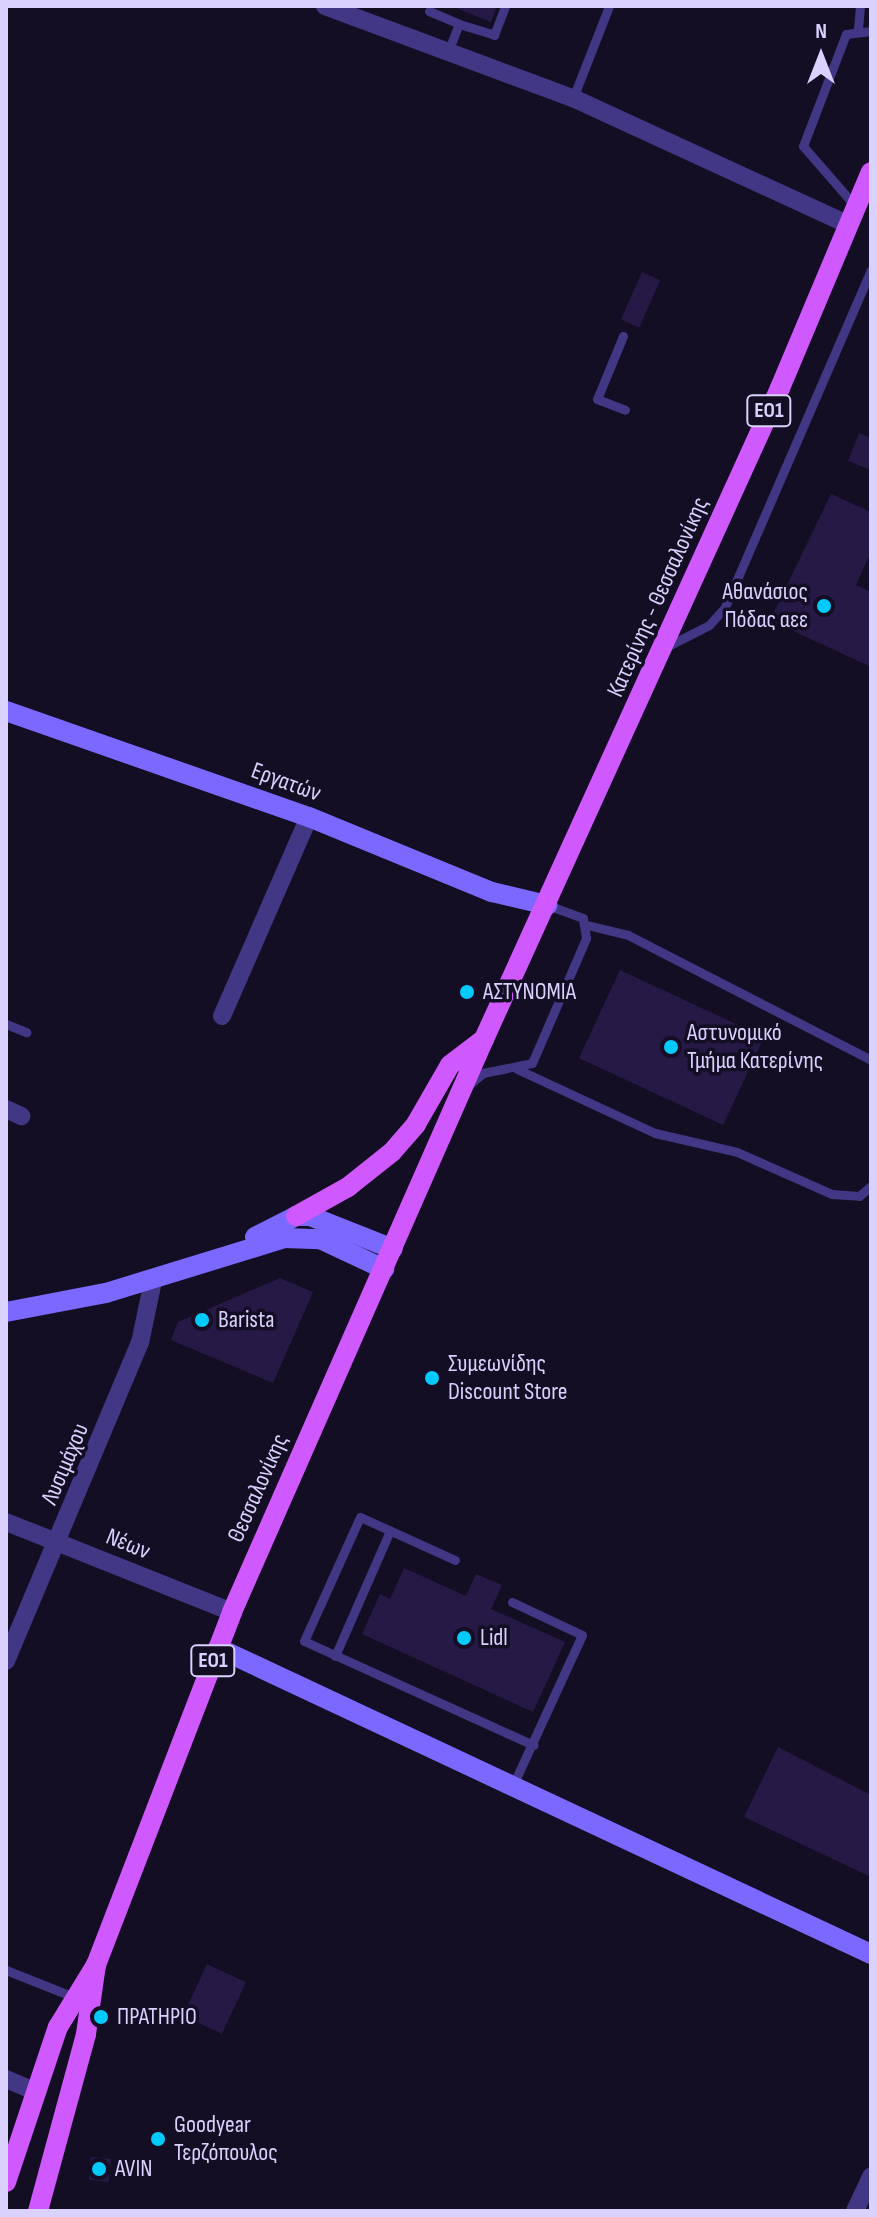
<!DOCTYPE html>
<html>
<head>
<meta charset="utf-8">
<style>
	body { margin:0 }
	#map { position:relative; width:877px; height:2217px; overflow:hidden; background:#140e24; font-family:"Sofia Sans Condensed",sans-serif }
	div>[style] { position:absolute }
	.building>* { inset:0; background:#261946; transform-origin:0 0 }
	.lane>* { height:9px; margin:-4.5px; padding:0 4.5px; transform-origin:4.5px; border-radius:4.5px; background:#423784 }
	.street>* { height:18px; margin:-9px; padding:0 9px; transform-origin:9px; border-radius:9px; background:#423784 }
	.secondary>* { height:20px; margin:-10px; padding:0 10px; transform-origin:10px; border-radius:10px; background:#7a68ff }
	.primary>* { height:20px; margin:-10px; padding:0 10px; transform-origin:10px; border-radius:10px; background:#d058ff }
	.dots>* { width:22px; height:22px; translate:-50% -50%; box-sizing:border-box; border:4px solid #140e24; border-radius:50% }
	span { translate:-50% -50%; white-space:nowrap; text-align:center; line-height:1.15; -webkit-text-stroke:7px #140e24; paint-order:stroke }
	.shield-label span { padding:2px 6px; background:#140e24; border:2px solid; border-radius:6px; -webkit-text-stroke-width:0 }
	.shield-label { font-size:22px; color:#dad1ff; font-weight:700 }
	.poi-label { font-size:24px; color:#dad1ff }
	.right { translate:-100% -50%; text-align:right }
	.left { translate:0 -50%; text-align:left }
	.street-label { font-size:24px; color:#dad1ff }
	.frame { position:absolute; inset:0; border:8px solid #dad1ff; pointer-events:none }
	.north { position:absolute; left:781px; top:16px; width:80px; height:80px; -webkit-text-stroke:6px #140e24; paint-order:stroke; rotate:0deg; font-size:22px; font-weight:700; line-height:32px; text-align:center; color:#dad1ff }
	.north::after { content:''; display:block; margin:auto; width:28px; height:36px; background:#dad1ff; clip-path:polygon(50% 0,100% 100%,50% 72%,0 100%) }
</style>
</head>
<body>
<div id="map">
	<div class="building">
		<div style="clip-path:polygon(451px 6px,497px 6px,491px 22px)"></div>
		<div style="left:642px;top:272px;width:20px;height:52px;rotate:24deg"></div>
		<div style="clip-path:polygon(859px 433px,871px 438px,871px 470px,848px 461px)"></div>
		<div style="clip-path:polygon(831px 494px,871px 512px,871px 552px,856px 585px,871px 592px,871px 667px,770px 620px)"></div>
		<div style="left:620px;top:970px;width:159px;height:97px;rotate:25deg"></div>
		<div style="clip-path:polygon(280px 1278px,313px 1292px,273px 1383px,171px 1340px,178px 1322px)"></div>
		<div style="clip-path:polygon(404px 1568px,466px 1596px,476px 1574px,502px 1585px,491px 1609px,565px 1642px,533px 1712px,362px 1634px,380px 1594px,390px 1599px)"></div>
		<div style="clip-path:polygon(778px 1747px,871px 1795px,871px 1877px,744px 1817px)"></div>
		<div style="left:207px;top:1964px;width:43px;height:57px;rotate:25deg"></div>
		<div style="left:91px;top:2157px;width:20px;height:23px;rotate:6deg"></div>
	</div>
	<div class="lane">
		<div style="left:429px;top:11px;width:33px;rotate:23deg"></div>
		<div style="left:858px;top:29px;width:23px;rotate:-85deg"></div>
		<div style="left:448px;top:52px;width:30px;rotate:-69deg"></div>
		<div style="left:459px;top:24px;width:37px;rotate:17deg"></div>
		<div style="left:494px;top:35px;width:31px;rotate:-69deg"></div>
		<div style="left:573px;top:98px;width:99px;rotate:-68.6deg"></div>
		<div style="left:856px;top:207px;width:81px;rotate:-131deg"></div>
		<div style="left:803px;top:146px;width:120px;rotate:-69deg"></div>
		<div style="left:846px;top:34px;width:25px;rotate:-7deg"></div>
		<div style="left:623px;top:336px;width:68px;rotate:112.4deg"></div>
		<div style="left:597px;top:399px;width:30px;rotate:21deg"></div>
		<div style="left:666px;top:647px;width:48px;rotate:-27.1deg"></div>
		<div style="left:709px;top:625px;width:24px;rotate:-48deg"></div>
		<div style="left:725px;top:607px;width:367px;rotate:-66.6deg"></div>
		<div style="left:587px;top:925px;width:42px;rotate:13.7deg"></div>
		<div style="left:628px;top:935px;width:273px;rotate:27.2deg"></div>
		<div style="left:6px;top:1024px;width:22px;rotate:22deg"></div>
		<div style="left:517px;top:1069px;width:152px;rotate:24.9deg"></div>
		<div style="left:655px;top:1133px;width:84px;rotate:13deg"></div>
		<div style="left:737px;top:1152px;width:104px;rotate:23.9deg"></div>
		<div style="left:832px;top:1194px;width:27px;rotate:4deg"></div>
		<div style="left:859px;top:1196px;width:16px;rotate:-40deg"></div>
		<div style="left:471px;top:1083px;width:16px;rotate:-40deg"></div>
		<div style="left:483px;top:1073px;width:50px;rotate:-11.5deg"></div>
		<div style="left:532px;top:1063px;width:136px;rotate:-66.6deg"></div>
		<div style="left:586px;top:938px;width:20px;rotate:-99deg"></div>
		<div style="left:583px;top:918px;width:38px;rotate:-160deg"></div>
		<div style="left:455px;top:1560px;width:104px;rotate:-155.6deg"></div>
		<div style="left:360px;top:1517px;width:136px;rotate:114.3deg"></div>
		<div style="left:304px;top:1641px;width:252px;rotate:24.4deg"></div>
		<div style="left:512px;top:1602px;width:77px;rotate:25.2deg"></div>
		<div style="left:582px;top:1635px;width:163px;rotate:114.7deg"></div>
		<div style="left:335px;top:1656px;width:137px;rotate:-66.3deg"></div>
		<div style="left:6px;top:1970px;width:73px;rotate:21.7deg"></div>
	</div>
	<div class="street">
		<div style="left:325px;top:6px;width:265px;rotate:20.4deg"></div>
		<div style="left:573px;top:98px;width:304px;rotate:24.7deg"></div>
		<div style="left:222px;top:1016px;width:217px;rotate:-66.4deg"></div>
		<div style="left:6px;top:1109px;width:17px;rotate:25deg"></div>
		<div style="left:6px;top:1522px;width:243px;rotate:21.7deg"></div>
		<div style="left:6px;top:1661px;width:345px;rotate:-67.2deg"></div>
		<div style="left:140px;top:1343px;width:63px;rotate:-78.2deg"></div>
		<div style="left:6px;top:2079px;width:34px;rotate:23deg"></div>
		<div style="left:855px;top:2211px;width:38px;rotate:-65deg"></div>
	</div>
	<div class="secondary">
		<div style="left:6px;top:711px;width:321px;rotate:19.3deg"></div>
		<div style="left:309px;top:817px;width:198px;rotate:22.3deg"></div>
		<div style="left:492px;top:892px;width:57px;rotate:13.3deg"></div>
		<div style="left:255px;top:1237px;width:46px;rotate:-27.1deg"></div>
		<div style="left:296px;top:1216px;width:14px"></div>
		<div style="left:310px;top:1216px;width:89px;rotate:21.7deg"></div>
		<div style="left:6px;top:1312px;width:102px;rotate:-10.8deg"></div>
		<div style="left:106px;top:1293px;width:187px;rotate:-17.1deg"></div>
		<div style="left:285px;top:1238px;width:35px;rotate:2deg"></div>
		<div style="left:320px;top:1239px;width:71px;rotate:25.1deg"></div>
		<div style="left:218px;top:1648px;width:721px;rotate:25.11deg"></div>
	</div>
	<div class="primary">
		<div style="left:296px;top:1216px;width:60px;rotate:-29.1deg"></div>
		<div style="left:348px;top:1187px;width:56px;rotate:-38.5deg"></div>
		<div style="left:392px;top:1152px;width:37px;rotate:-49deg"></div>
		<div style="left:416px;top:1124px;width:68px;rotate:-60deg"></div>
		<div style="left:450px;top:1065px;width:43px;rotate:-37.4deg"></div>
		<div style="left:6px;top:2182px;width:163px;rotate:-71.5deg"></div>
		<div style="left:58px;top:2027px;width:73px;rotate:-58.5deg"></div>
		<div style="left:38px;top:2211px;width:183px;rotate:-74.8deg"></div>
		<div style="left:86px;top:2034px;width:70px;rotate:-81.8deg"></div>
		<div style="left:96px;top:1965px;width:378px;rotate:-68.9deg"></div>
		<div style="left:232px;top:1612px;width:626px;rotate:-66.26deg"></div>
		<div style="left:484px;top:1039px;width:715px;rotate:-65.55deg"></div>
		<div style="left:780px;top:388px;width:234px;rotate:-67.2deg"></div>
	</div>
	<div class="dots">
		<div style="left:824px;top:606px;background:#00cafc"></div>
		<div style="left:467px;top:992px;background:#00cafc"></div>
		<div style="left:671px;top:1047px;background:#00cafc"></div>
		<div style="left:202px;top:1320px;background:#00cafc"></div>
		<div style="left:432px;top:1378px;background:#00cafc"></div>
		<div style="left:464px;top:1638px;background:#00cafc"></div>
		<div style="left:101px;top:2017px;background:#00cafc"></div>
		<div style="left:158px;top:2139px;background:#00cafc"></div>
		<div style="left:99px;top:2169px;background:#00cafc"></div>
	</div>
	<div class="shield-label">
		<span style="left:769px;top:411px">ΕΟ1</span>
		<span style="left:213px;top:1661px">ΕΟ1</span>
	</div>
	<div class="poi-label">
		<span class="right" style="left:808px;top:606px">Αθανάσιος<br>Πόδας αεε</span>
		<span class="left" style="left:483px;top:992px">ΑΣΤΥΝΟΜΙΑ</span>
		<span class="left" style="left:687px;top:1047px">Αστυνομικό<br>Τμήμα Κατερίνης</span>
		<span class="left" style="left:218px;top:1320px">Barista</span>
		<span class="left" style="left:448px;top:1378px">Συμεωνίδης<br>Discount Store</span>
		<span class="left" style="left:480px;top:1638px">Lidl</span>
		<span class="left" style="left:117px;top:2017px">ΠΡΑΤΗΡΙΟ</span>
		<span class="left" style="left:174px;top:2139px">Goodyear<br>Τερζόπουλος</span>
		<span class="left" style="left:115px;top:2169px">AVIN</span>
	</div>
	<div class="street-label">
		<span style="left:658px;top:597px;rotate:-66deg">Κατερίνης - Θεσσαλονίκης</span>
		<span style="left:286px;top:782px;rotate:20deg">Εργατών</span>
		<span style="left:65px;top:1464px;rotate:-67deg">Λυσιμάχου</span>
		<span style="left:258px;top:1488px;rotate:-66deg">Θεσσαλονίκης</span>
		<span style="left:128px;top:1544px;rotate:22deg">Νέων</span>
	</div>
	<div class="frame"></div>
	<div class="north">N</div>
</div>
</body>
</html>
